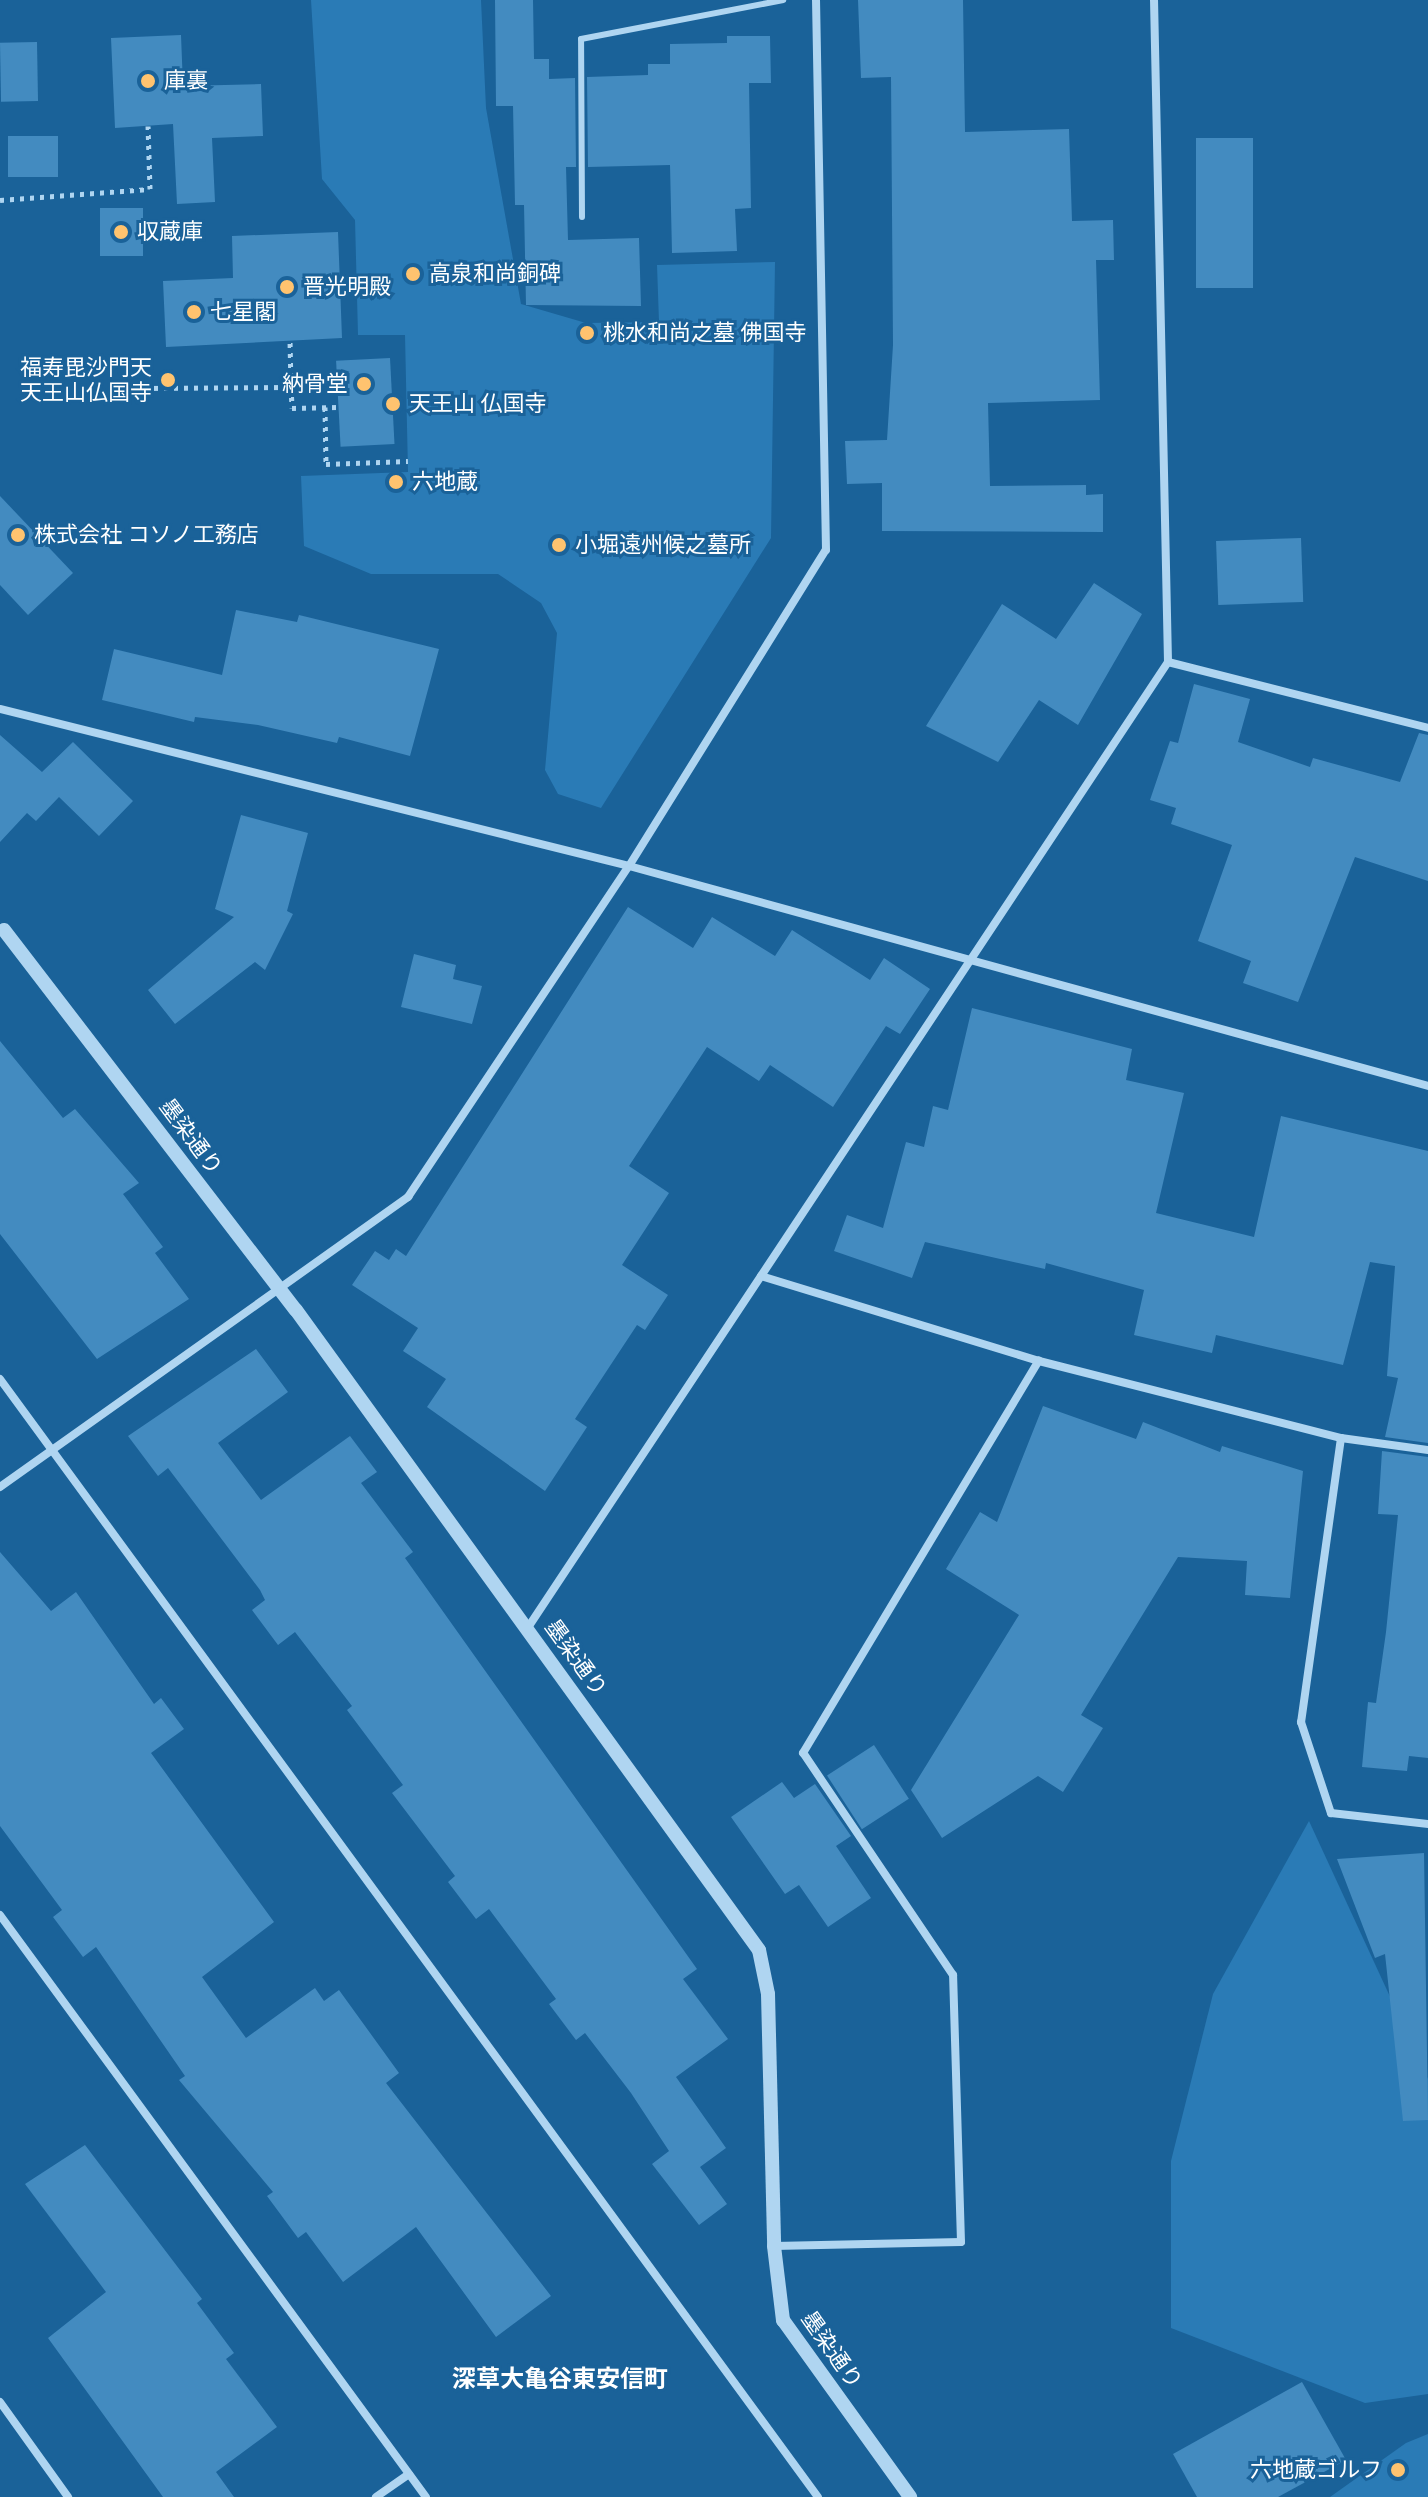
<!DOCTYPE html>
<html>
<head>
<meta charset="utf-8">
<style>
	body { margin:0 }
	#map { position:relative; width:1428px; height:2497px; overflow:hidden; background:#1a6299; font-family:Roboto,"Noto Sans JP",sans-serif }
	div>[style] { position:absolute }
	.green>* { inset:0; background:#2a7bb6 }
	.building>* { inset:0; background:#438bc0; transform-origin:0 0 }
	.path>* { height:5px; margin-top:-2.5px; transform-origin:0; background:repeating-linear-gradient(90deg,#afd5f1 0 4px,transparent 0 10px) }
	.service>* { height:6px; margin:-3px; padding:0 3px; transform-origin:3px; border-radius:3px; background:#afd5f1 }
	.minor>* { height:8px; margin:-4px; padding:0 4px; transform-origin:4px; border-radius:4px; background:#afd5f1 }
	.tertiary>* { height:14px; margin:-7px; padding:0 7px; transform-origin:7px; border-radius:7px; background:#afd5f1 }
	.dots>* { width:22px; height:22px; translate:-50% -50%; box-sizing:border-box; border:4px solid #1a6299; border-radius:50% }
	span { translate:-50% -50%; white-space:nowrap; text-align:center; line-height:1.15; -webkit-text-stroke:6px #1a6299; paint-order:stroke }
	.poi-label { font-size:22px; color:#fff }
	.left { translate:0 -50%; text-align:left }
	.right { translate:-100% -50%; text-align:right }
	.street-label { font-size:22px; color:#fff }
	.neighbourhood-label { font-size:24px; color:#fff; font-weight:700 }
</style>
</head>
<body>
<div id="map">
	<div class="green">
		<div style="clip-path:polygon(311px 0,481px 0,486px 108px,521px 304px,586px 323px,659px 322px,657px 265px,775px 262px,771px 538px,601px 808px,558px 794px,545px 770px,557px 633px,541px 603px,498px 574px,371px 574px,304px 546px,301px 476px,408px 472px,405px 335px,358px 335px,355px 220px,322px 179px)"></div>
		<div style="clip-path:polygon(1309px 1821px,1428px 2079px,1428px 2394px,1365px 2403px,1171px 2328px,1171px 2161px,1213px 1994px)"></div>
		<div style="clip-path:polygon(1428px 2434px,1428px 2497px,1330px 2497px,1406px 2443px)"></div>
	</div>
	<div class="building">
		<div style="clip-path:polygon(495px 0,533px 0,534px 59px,549px 59px,549px 79px,575px 78px,576px 167px,566px 167px,568px 240px,639px 238px,641px 306px,526px 305px,524px 205px,515px 205px,513px 106px,496px 106px)"></div>
		<div style="clip-path:polygon(858px 0,963px 0,965px 132px,1069px 129px,1072px 221px,1113px 220px,1114px 260px,1096px 260px,1100px 400px,988px 403px,990px 486px,1086px 485px,1086px 495px,1103px 494px,1103px 532px,882px 531px,882px 483px,847px 484px,845px 441px,887px 440px,893px 345px,891px 77px,861px 78px)"></div>
		<div style="clip-path:polygon(181px 35px,183px 86px,261px 84px,263px 136px,212px 138px,215px 202px,177px 204px,173px 124px,115px 128px,111px 38px)"></div>
		<div style="clip-path:polygon(727px 36px,770px 36px,771px 83px,749px 83px,751px 208px,735px 209px,737px 251px,672px 253px,670px 165px,588px 167px,587px 77px,648px 75px,648px 64px,670px 64px,670px 44px,727px 43px)"></div>
		<div style="left:37px;top:42px;width:59px;height:37px;rotate:89deg"></div>
		<div style="left:58px;top:136px;width:41px;height:50px;rotate:90deg"></div>
		<div style="left:1253px;top:138px;width:150px;height:57px;rotate:90deg"></div>
		<div style="left:100px;top:208px;width:43px;height:48px"></div>
		<div style="clip-path:polygon(338px 232px,342px 338px,166px 347px,163px 281px,233px 278px,232px 236px)"></div>
		<div style="left:390px;top:358px;width:86px;height:54px;rotate:87deg"></div>
		<div style="clip-path:polygon(0 496px,73px 573px,28px 615px,0 585px)"></div>
		<div style="left:1301px;top:538px;width:64px;height:85px;rotate:88deg"></div>
		<div style="clip-path:polygon(1094px 583px,1142px 614px,1078px 725px,1039px 700px,998px 762px,926px 726px,1002px 604px,1056px 639px)"></div>
		<div style="clip-path:polygon(236px 610px,297px 622px,299px 615px,439px 649px,410px 756px,339px 737px,337px 743px,258px 725px,195px 717px,194px 722px,102px 700px,114px 649px,222px 675px)"></div>
		<div style="clip-path:polygon(1194px 684px,1250px 699px,1238px 742px,1310px 767px,1313px 758px,1400px 782px,1419px 733px,1428px 735px,1428px 881px,1355px 857px,1298px 1002px,1243px 983px,1251px 961px,1198px 941px,1232px 845px,1171px 824px,1176px 808px,1150px 800px,1170px 741px,1178px 743px)"></div>
		<div style="clip-path:polygon(0 735px,42px 772px,73px 742px,133px 801px,99px 836px,59px 797px,36px 821px,27px 813px,0 842px)"></div>
		<div style="clip-path:polygon(241px 815px,308px 833px,287px 911px,293px 914px,265px 970px,255px 962px,175px 1024px,148px 990px,234px 917px,215px 909px)"></div>
		<div style="clip-path:polygon(628px 907px,693px 948px,712px 917px,775px 956px,792px 930px,870px 980px,884px 958px,930px 989px,900px 1034px,886px 1026px,833px 1107px,770px 1065px,759px 1081px,707px 1047px,629px 1166px,669px 1193px,622px 1265px,668px 1295px,645px 1330px,637px 1325px,575px 1419px,587px 1427px,545px 1491px,427px 1407px,446px 1379px,403px 1351px,418px 1328px,352px 1285px,375px 1251px,389px 1260px,396px 1249px,406px 1256px)"></div>
		<div style="clip-path:polygon(414px 954px,456px 965px,453px 979px,482px 986px,472px 1024px,401px 1007px)"></div>
		<div style="clip-path:polygon(972px 1008px,1132px 1049px,1126px 1080px,1184px 1093px,1156px 1213px,1254px 1237px,1281px 1116px,1428px 1151px,1428px 1443px,1385px 1437px,1398px 1378px,1387px 1376px,1395px 1266px,1370px 1262px,1343px 1365px,1216px 1335px,1212px 1353px,1134px 1335px,1144px 1290px,1046px 1263px,1045px 1269px,925px 1242px,912px 1278px,834px 1251px,847px 1215px,883px 1228px,906px 1142px,924px 1147px,933px 1106px,948px 1110px)"></div>
		<div style="clip-path:polygon(0 1041px,63px 1118px,75px 1109px,139px 1183px,123px 1194px,163px 1247px,155px 1253px,189px 1299px,97px 1359px,0 1234px)"></div>
		<div style="clip-path:polygon(256px 1349px,288px 1392px,218px 1443px,261px 1500px,350px 1436px,377px 1472px,361px 1483px,413px 1552px,405px 1558px,697px 1969px,683px 1979px,728px 2039px,676px 2077px,726px 2148px,700px 2167px,727px 2204px,699px 2225px,652px 2164px,669px 2151px,631px 2093px,585px 2033px,576px 2040px,549px 2004px,556px 1999px,489px 1909px,476px 1919px,448px 1882px,455px 1876px,392px 1793px,403px 1785px,347px 1710px,352px 1706px,295px 1632px,278px 1645px,252px 1610px,265px 1600px,260px 1590px,168px 1468px,158px 1476px,128px 1436px)"></div>
		<div style="clip-path:polygon(1043px 1406px,1136px 1439px,1143px 1422px,1220px 1452px,1222px 1446px,1303px 1471px,1290px 1598px,1245px 1595px,1247px 1561px,1178px 1557px,1081px 1715px,1103px 1728px,1063px 1792px,1038px 1776px,942px 1838px,911px 1790px,1019px 1615px,946px 1569px,980px 1512px,997px 1522px)"></div>
		<div style="clip-path:polygon(1382px 1451px,1428px 1457px,1428px 1758px,1409px 1756px,1407px 1771px,1362px 1767px,1368px 1702px,1376px 1703px,1386px 1632px,1398px 1515px,1378px 1514px)"></div>
		<div style="clip-path:polygon(0 1552px,51px 1611px,76px 1592px,154px 1704px,161px 1698px,184px 1729px,151px 1753px,274px 1922px,202px 1977px,246px 2038px,315px 1988px,324px 2001px,339px 1990px,399px 2073px,386px 2083px,551px 2296px,496px 2337px,416px 2227px,343px 2282px,306px 2232px,298px 2238px,267px 2196px,273px 2192px,179px 2080px,185px 2076px,96px 1947px,83px 1957px,53px 1917px,62px 1910px,0 1826px)"></div>
		<div style="left:874px;top:1745px;width:64px;height:56px;rotate:57deg"></div>
		<div style="clip-path:polygon(782px 1782px,794px 1798px,815px 1784px,851px 1836px,836px 1846px,871px 1898px,828px 1927px,799px 1885px,785px 1894px,731px 1817px)"></div>
		<div style="clip-path:polygon(1424px 1853px,1428px 2120px,1403px 2121px,1385px 1954px,1375px 1958px,1337px 1859px)"></div>
		<div style="clip-path:polygon(85px 2145px,202px 2299px,197px 2303px,234px 2353px,226px 2359px,277px 2427px,216px 2472px,234px 2497px,163px 2497px,48px 2338px,106px 2292px,25px 2184px)"></div>
		<div style="clip-path:polygon(1302px 2382px,1346px 2460px,1278px 2497px,1197px 2497px,1173px 2454px)"></div>
	</div>
	<div class="path">
		<div style="left:0;top:200px;width:150px;rotate:-4.2deg"></div>
		<div style="left:150px;top:189px;width:63px;rotate:-91.8deg"></div>
		<div style="left:291px;top:387px;width:21px;rotate:87deg"></div>
		<div style="left:292px;top:408px;width:46px;rotate:-1.2deg"></div>
		<div style="left:144px;top:388px;width:147px;rotate:-0.4deg"></div>
		<div style="left:291px;top:387px;width:46px;rotate:-91.2deg"></div>
		<div style="left:325px;top:407px;width:57px;rotate:89deg"></div>
		<div style="left:326px;top:464px;width:82px;rotate:-2.1deg"></div>
	</div>
	<div class="service">
		<div style="left:582px;top:217px;width:178px;rotate:-90.3deg"></div>
		<div style="left:581px;top:39px;width:206px;rotate:-10.9deg"></div>
	</div>
	<div class="minor">
		<div style="left:1168px;top:662px;width:268px;rotate:14.2deg"></div>
		<div style="left:0;top:709px;width:648px;rotate:14.01deg"></div>
		<div style="left:629px;top:866px;width:829px;rotate:15.39deg"></div>
		<div style="left:761px;top:1276px;width:291px;rotate:17deg"></div>
		<div style="left:1039px;top:1361px;width:312px;rotate:14.3deg"></div>
		<div style="left:1341px;top:1438px;width:287px;rotate:98deg"></div>
		<div style="left:1301px;top:1722px;width:96px;rotate:71.8deg"></div>
		<div style="left:1331px;top:1813px;width:98px;rotate:6.5deg"></div>
		<div style="left:0;top:1379px;width:1385px;rotate:53.81deg"></div>
		<div style="left:1341px;top:1438px;width:88px;rotate:7.9deg"></div>
		<div style="left:0;top:1487px;width:501px;rotate:-35.4deg"></div>
		<div style="left:408px;top:1197px;width:398px;rotate:-56.3deg"></div>
		<div style="left:629px;top:866px;width:372px;rotate:-58.1deg"></div>
		<div style="left:826px;top:550px;width:550px;rotate:-91.04deg"></div>
		<div style="left:527px;top:1629px;width:1160px;rotate:-56.46deg"></div>
		<div style="left:1168px;top:662px;width:662px;rotate:-91.21deg"></div>
		<div style="left:0;top:1915px;width:721px;rotate:53.8deg"></div>
		<div style="left:774px;top:2246px;width:187px;rotate:-1.2deg"></div>
		<div style="left:961px;top:2242px;width:267px;rotate:-91.7deg"></div>
		<div style="left:953px;top:1975px;width:268px;rotate:-124deg"></div>
		<div style="left:803px;top:1753px;width:458px;rotate:-59deg"></div>
		<div style="left:0;top:2402px;width:117px;rotate:54.4deg"></div>
		<div style="left:376px;top:2497px;width:40px;rotate:-34.9deg"></div>
	</div>
	<div class="tertiary">
		<div style="left:4px;top:930px;width:479px;rotate:52.5deg"></div>
		<div style="left:296px;top:1310px;width:790px;rotate:54.12deg"></div>
		<div style="left:759px;top:1950px;width:45px;rotate:78.4deg"></div>
		<div style="left:768px;top:1994px;width:252px;rotate:88.6deg"></div>
		<div style="left:774px;top:2246px;width:75px;rotate:83.1deg"></div>
		<div style="left:783px;top:2320px;width:218px;rotate:54.3deg"></div>
	</div>
	<div class="dots">
		<div style="left:148px;top:81px;background:#ffc36f"></div>
		<div style="left:121px;top:232px;background:#ffc36f"></div>
		<div style="left:413px;top:274px;background:#ffc36f"></div>
		<div style="left:287px;top:287px;background:#ffc36f"></div>
		<div style="left:194px;top:312px;background:#ffc36f"></div>
		<div style="left:587px;top:333px;background:#ffc36f"></div>
		<div style="left:168px;top:380px;background:#ffc36f"></div>
		<div style="left:364px;top:384px;background:#ffc36f"></div>
		<div style="left:393px;top:404px;background:#ffc36f"></div>
		<div style="left:396px;top:482px;background:#ffc36f"></div>
		<div style="left:18px;top:535px;background:#ffc36f"></div>
		<div style="left:559px;top:545px;background:#ffc36f"></div>
		<div style="left:1398px;top:2470px;background:#ffc36f"></div>
	</div>
	<div class="poi-label">
		<span class="left" style="left:164px;top:81px">庫裏</span>
		<span class="left" style="left:137px;top:232px">収蔵庫</span>
		<span class="left" style="left:429px;top:274px">高泉和尚銅碑</span>
		<span class="left" style="left:303px;top:287px">晋光明殿</span>
		<span class="left" style="left:210px;top:312px">七星閣</span>
		<span class="left" style="left:603px;top:333px">桃水和尚之墓 佛国寺</span>
		<span class="right" style="left:152px;top:380px">福寿毘沙門天<br>天王山仏国寺</span>
		<span class="right" style="left:348px;top:384px">納骨堂</span>
		<span class="left" style="left:409px;top:404px">天王山 仏国寺</span>
		<span class="left" style="left:412px;top:482px">六地蔵</span>
		<span class="left" style="left:34px;top:535px">株式会社 コソノ工務店</span>
		<span class="left" style="left:575px;top:545px">小堀遠州候之墓所</span>
		<span class="right" style="left:1382px;top:2470px">六地蔵ゴルフ</span>
	</div>
	<div class="street-label">
		<span style="left:191px;top:1137px;rotate:53deg">墨染通り</span>
		<span style="left:576px;top:1658px;rotate:54deg">墨染通り</span>
		<span style="left:832px;top:2350px;rotate:55deg">墨染通り</span>
	</div>
	<div class="neighbourhood-label">
		<span style="left:560px;top:2380px">深草大亀谷東安信町</span>
	</div>
</div>
</body>
</html>
